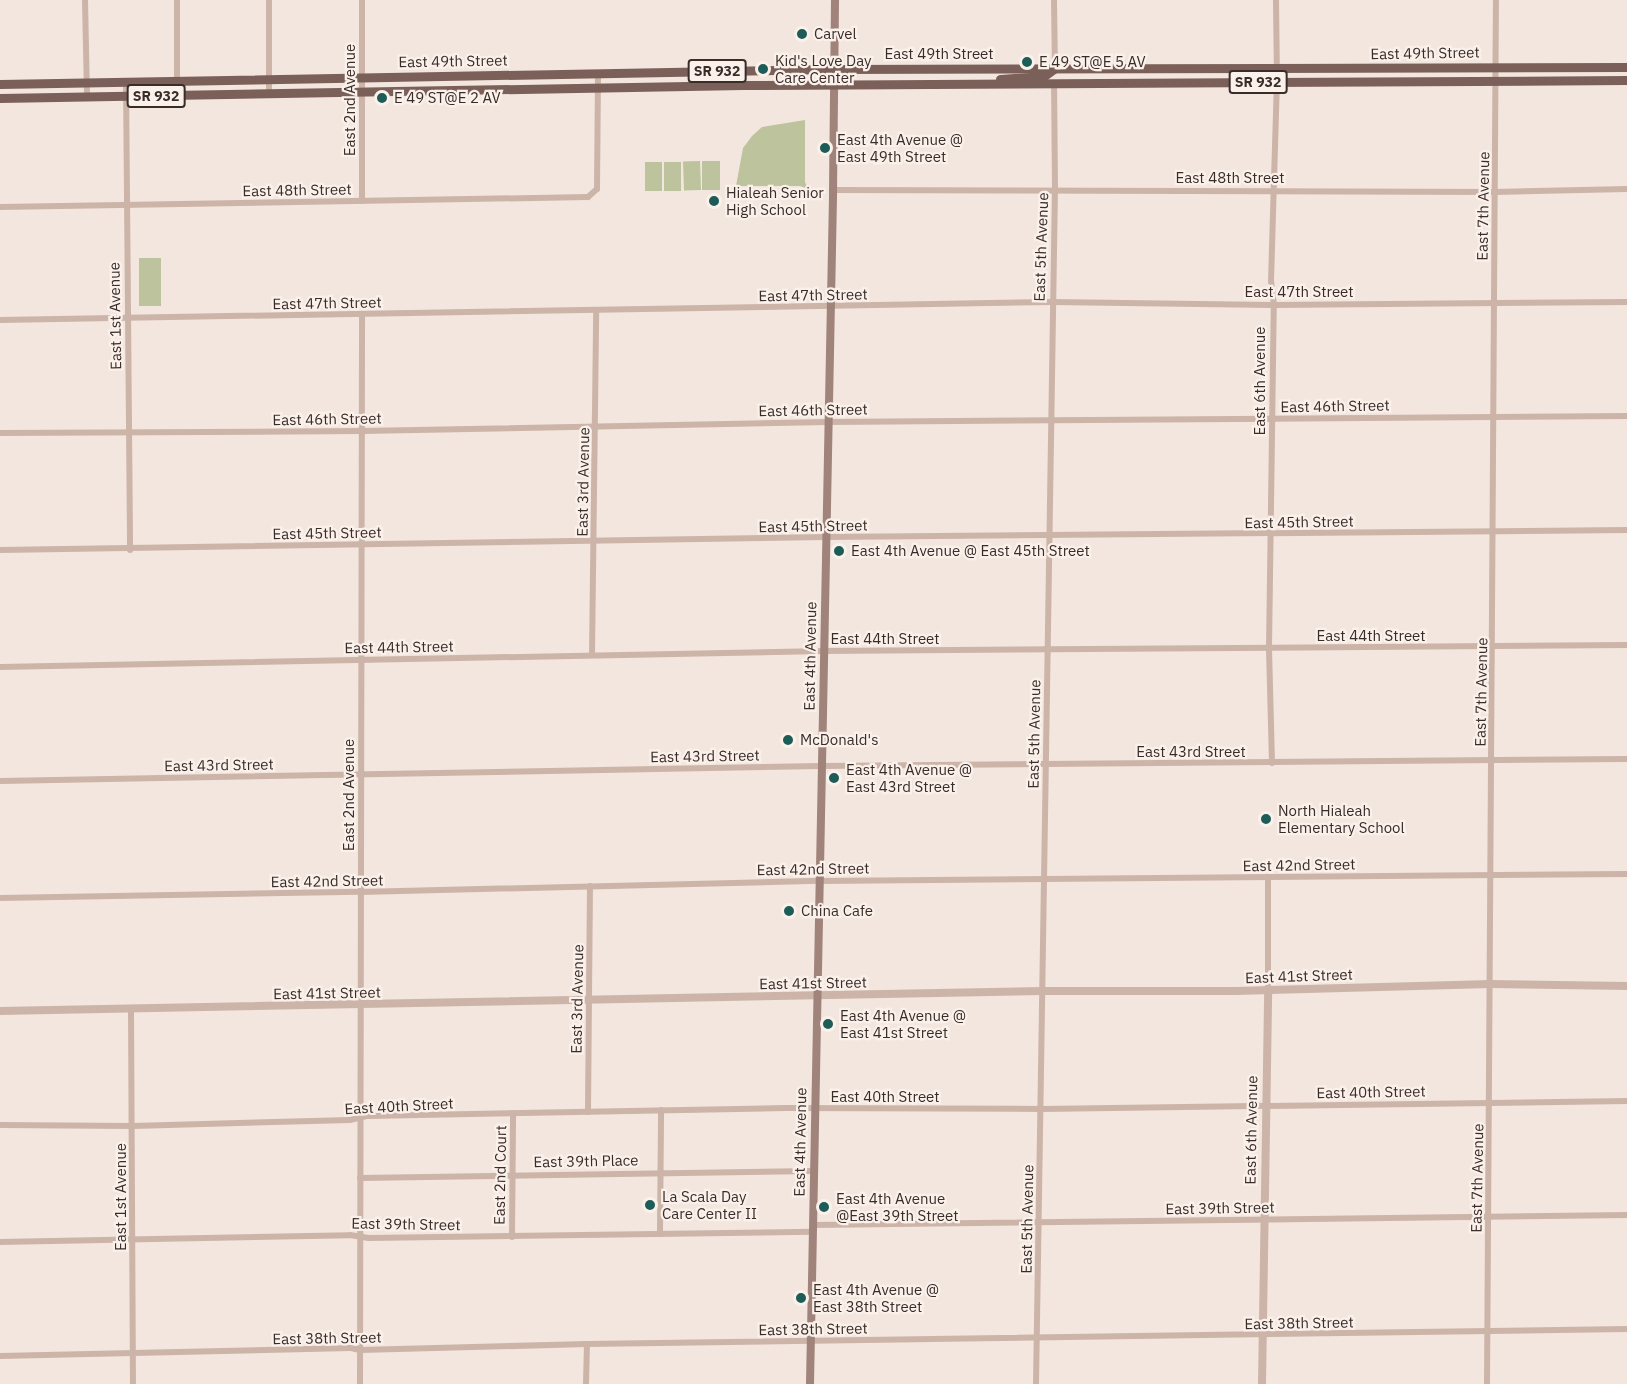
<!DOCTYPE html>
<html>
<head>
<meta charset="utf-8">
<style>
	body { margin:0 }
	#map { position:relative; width:1627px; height:1384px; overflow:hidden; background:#f3e6de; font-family:"IBM Plex Sans",sans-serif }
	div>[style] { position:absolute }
	.green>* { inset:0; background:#bcc39d; transform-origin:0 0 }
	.minor>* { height:6px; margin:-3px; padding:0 3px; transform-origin:3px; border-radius:3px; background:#ccb4a9 }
	.tertiary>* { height:8px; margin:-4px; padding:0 4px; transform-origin:4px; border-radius:4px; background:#ccb4a9 }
	.secondary>* { height:8px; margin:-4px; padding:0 4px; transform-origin:4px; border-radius:4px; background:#a0837b }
	.primary>* { height:9px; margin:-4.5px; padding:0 4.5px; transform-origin:4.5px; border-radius:4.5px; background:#7b605a }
	.dots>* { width:16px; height:16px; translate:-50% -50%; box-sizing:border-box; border:3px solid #fbf1eb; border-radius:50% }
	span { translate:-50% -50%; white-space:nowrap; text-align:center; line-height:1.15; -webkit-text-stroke:4.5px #fbf1eb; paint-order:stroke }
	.shield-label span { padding:2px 4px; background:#fbf1eb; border:2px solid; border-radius:4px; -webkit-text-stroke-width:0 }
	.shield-label { font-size:14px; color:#392c29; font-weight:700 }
	.poi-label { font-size:15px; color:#392c29 }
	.left { translate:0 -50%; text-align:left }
	.street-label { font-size:15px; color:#392c29 }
</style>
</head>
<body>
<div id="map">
	<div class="green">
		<div style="clip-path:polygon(805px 120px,805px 182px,808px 189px,800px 186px,736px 186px,743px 148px,752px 136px,762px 127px)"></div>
		<div style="left:700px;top:161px;width:29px;height:17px;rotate:88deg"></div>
		<div style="left:702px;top:161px;width:18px;height:29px"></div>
		<div style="left:645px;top:162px;width:17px;height:29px"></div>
		<div style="left:664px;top:162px;width:17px;height:29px"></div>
		<div style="left:139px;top:258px;width:22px;height:48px"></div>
	</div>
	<div class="minor">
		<div style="left:85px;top:0;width:97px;rotate:88.8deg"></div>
		<div style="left:177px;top:0;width:81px;rotate:90deg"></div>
		<div style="left:1054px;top:0;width:68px;rotate:89.2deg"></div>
		<div style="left:126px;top:82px;width:468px;rotate:89.5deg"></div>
		<div style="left:269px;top:93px;width:93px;rotate:-90deg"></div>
		<div style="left:833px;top:190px;width:662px;rotate:0.17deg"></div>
		<div style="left:1495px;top:192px;width:132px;rotate:-1.3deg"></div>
		<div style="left:362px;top:201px;width:201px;rotate:-90deg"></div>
		<div style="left:0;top:207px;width:588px;rotate:-0.97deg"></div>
		<div style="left:588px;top:197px;width:12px;rotate:-42deg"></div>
		<div style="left:597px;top:189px;width:115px;rotate:-89.5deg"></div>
		<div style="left:0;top:320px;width:1052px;rotate:-0.98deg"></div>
		<div style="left:1052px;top:302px;width:222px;rotate:0.8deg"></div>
		<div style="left:1274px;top:305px;width:353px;rotate:-0.5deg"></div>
		<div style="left:0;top:433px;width:361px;rotate:-0.3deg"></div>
		<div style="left:361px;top:431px;width:467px;rotate:-1.1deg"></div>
		<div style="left:828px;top:422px;width:799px;rotate:-0.43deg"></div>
		<div style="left:0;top:550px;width:826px;rotate:-0.9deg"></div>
		<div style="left:826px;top:537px;width:801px;rotate:-0.5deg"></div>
		<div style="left:592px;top:655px;width:345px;rotate:-89.3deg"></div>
		<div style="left:0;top:667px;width:824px;rotate:-1.11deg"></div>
		<div style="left:824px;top:651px;width:803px;rotate:-0.43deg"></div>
		<div style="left:1272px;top:763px;width:115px;rotate:-91.5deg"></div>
		<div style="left:1269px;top:648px;width:343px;rotate:-89.2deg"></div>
		<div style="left:1274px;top:305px;width:24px;rotate:-97deg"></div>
		<div style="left:1271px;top:281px;width:199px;rotate:-88.3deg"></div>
		<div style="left:1277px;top:82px;width:82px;rotate:-90.7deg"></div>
		<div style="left:0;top:781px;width:821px;rotate:-1.05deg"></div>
		<div style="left:821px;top:766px;width:806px;rotate:-0.5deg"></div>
		<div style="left:0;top:898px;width:360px;rotate:-1deg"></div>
		<div style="left:360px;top:892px;width:459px;rotate:-1.4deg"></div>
		<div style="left:819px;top:881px;width:808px;rotate:-0.5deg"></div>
		<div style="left:1268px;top:991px;width:114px;rotate:-90deg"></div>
		<div style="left:131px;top:1010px;width:374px;rotate:89.7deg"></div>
		<div style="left:588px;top:1112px;width:226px;rotate:-89.5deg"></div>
		<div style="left:0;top:1125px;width:133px;rotate:0.4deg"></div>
		<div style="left:133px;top:1126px;width:217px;rotate:-1.6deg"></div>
		<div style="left:350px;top:1120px;width:18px;rotate:-13deg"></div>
		<div style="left:368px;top:1116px;width:418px;rotate:-1.1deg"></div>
		<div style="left:786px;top:1108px;width:255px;rotate:0.2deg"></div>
		<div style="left:1041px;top:1109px;width:586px;rotate:-0.78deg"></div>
		<div style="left:360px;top:1178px;width:453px;rotate:-0.9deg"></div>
		<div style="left:813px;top:1225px;width:814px;rotate:-0.7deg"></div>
		<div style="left:660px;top:1234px;width:124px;rotate:-89.5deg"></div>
		<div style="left:512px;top:1237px;width:124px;rotate:-89.5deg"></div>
		<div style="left:0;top:1242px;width:350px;rotate:-1.1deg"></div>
		<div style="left:350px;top:1235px;width:19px;rotate:9deg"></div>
		<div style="left:369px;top:1238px;width:443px;rotate:-0.8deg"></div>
		<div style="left:0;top:1356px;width:351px;rotate:-1.3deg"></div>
		<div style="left:351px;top:1348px;width:9px;rotate:13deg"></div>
		<div style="left:360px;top:1350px;width:227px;rotate:-1.5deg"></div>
		<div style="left:587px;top:1344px;width:1040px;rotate:-0.83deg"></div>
		<div style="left:360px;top:1384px;width:1070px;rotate:-89.89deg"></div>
		<div style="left:586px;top:1384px;width:40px;rotate:-88.6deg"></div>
		<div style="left:1036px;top:1384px;width:1194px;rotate:-89.09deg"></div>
		<div style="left:1055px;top:190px;width:107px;rotate:-90.5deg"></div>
		<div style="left:1487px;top:1384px;width:1384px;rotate:-89.63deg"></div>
	</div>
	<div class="tertiary">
		<div style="left:0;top:1011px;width:1043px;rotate:-1.1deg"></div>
		<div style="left:1043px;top:991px;width:193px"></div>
		<div style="left:1236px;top:991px;width:255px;rotate:-1.6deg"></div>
		<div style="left:1491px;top:984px;width:136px;rotate:0.8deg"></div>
		<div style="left:1262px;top:1384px;width:393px;rotate:-89.1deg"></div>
	</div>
	<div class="secondary">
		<div style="left:810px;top:1384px;width:1192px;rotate:-88.89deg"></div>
		<div style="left:833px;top:192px;width:192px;rotate:-89.4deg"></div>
	</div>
	<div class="primary">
		<div style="left:1000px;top:79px;width:44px;rotate:-3.9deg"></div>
		<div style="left:1044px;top:76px;width:14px;rotate:-36deg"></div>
		<div style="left:0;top:84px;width:835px;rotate:-1.03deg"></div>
		<div style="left:835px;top:69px;width:792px;rotate:-0.14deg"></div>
		<div style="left:0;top:98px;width:743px;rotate:-1deg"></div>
		<div style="left:743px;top:85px;width:884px;rotate:-0.32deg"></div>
	</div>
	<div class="dots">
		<div style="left:802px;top:34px;background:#1d5c57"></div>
		<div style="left:1027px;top:62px;background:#1d5c57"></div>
		<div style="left:763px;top:69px;background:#1d5c57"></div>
		<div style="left:382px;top:98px;background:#1d5c57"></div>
		<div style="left:825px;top:148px;background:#1d5c57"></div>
		<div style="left:714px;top:201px;background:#1d5c57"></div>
		<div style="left:839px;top:551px;background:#1d5c57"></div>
		<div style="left:788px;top:740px;background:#1d5c57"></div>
		<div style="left:834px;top:778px;background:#1d5c57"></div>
		<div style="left:1266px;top:819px;background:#1d5c57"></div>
		<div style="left:789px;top:911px;background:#1d5c57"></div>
		<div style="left:828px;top:1024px;background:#1d5c57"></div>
		<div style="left:650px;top:1205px;background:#1d5c57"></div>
		<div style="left:824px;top:1207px;background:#1d5c57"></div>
		<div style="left:801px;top:1298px;background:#1d5c57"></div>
	</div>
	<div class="shield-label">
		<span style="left:717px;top:71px">SR 932</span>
		<span style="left:1258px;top:82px">SR 932</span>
		<span style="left:156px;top:96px">SR 932</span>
	</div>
	<div class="poi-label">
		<span class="left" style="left:814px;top:34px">Carvel</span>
		<span class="left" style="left:775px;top:69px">Kid's Love Day<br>Care Center</span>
		<span class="left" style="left:1039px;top:62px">E 49 ST@E 5 AV</span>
		<span class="left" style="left:394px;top:98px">E 49 ST@E 2 AV</span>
		<span class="left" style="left:837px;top:148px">East 4th Avenue @<br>East 49th Street</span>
		<span class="left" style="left:726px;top:201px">Hialeah Senior<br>High School</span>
		<span class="left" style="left:851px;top:551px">East 4th Avenue @ East 45th Street</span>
		<span class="left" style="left:800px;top:740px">McDonald's</span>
		<span class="left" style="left:846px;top:778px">East 4th Avenue @<br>East 43rd Street</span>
		<span class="left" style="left:1278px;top:819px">North Hialeah<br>Elementary School</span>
		<span class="left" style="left:801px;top:911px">China Cafe</span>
		<span class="left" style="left:840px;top:1024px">East 4th Avenue @<br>East 41st Street</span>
		<span class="left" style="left:662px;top:1205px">La Scala Day<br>Care Center II</span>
		<span class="left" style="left:836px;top:1207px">East 4th Avenue<br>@East 39th Street</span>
		<span class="left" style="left:813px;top:1298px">East 4th Avenue @<br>East 38th Street</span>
	</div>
	<div class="street-label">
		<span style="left:1425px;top:53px;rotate:-1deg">East 49th Street</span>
		<span style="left:939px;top:54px">East 49th Street</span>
		<span style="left:453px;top:61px;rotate:-1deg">East 49th Street</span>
		<span style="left:350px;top:100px;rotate:-90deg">East 2nd Avenue</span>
		<span style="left:1230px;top:178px">East 48th Street</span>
		<span style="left:297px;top:190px;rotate:-1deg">East 48th Street</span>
		<span style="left:1483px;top:206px;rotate:-89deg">East 7th Avenue</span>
		<span style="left:1041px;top:247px;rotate:-88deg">East 5th Avenue</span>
		<span style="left:1299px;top:292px">East 47th Street</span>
		<span style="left:813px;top:295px;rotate:-1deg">East 47th Street</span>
		<span style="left:327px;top:303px;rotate:-1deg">East 47th Street</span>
		<span style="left:115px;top:316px;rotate:-91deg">East 1st Avenue</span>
		<span style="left:1260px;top:381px;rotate:-90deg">East 6th Avenue</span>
		<span style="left:1335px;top:406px;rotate:-1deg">East 46th Street</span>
		<span style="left:813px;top:410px;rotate:-1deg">East 46th Street</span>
		<span style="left:327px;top:419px;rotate:-1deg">East 46th Street</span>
		<span style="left:583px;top:482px;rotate:-89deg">East 3rd Avenue</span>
		<span style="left:1299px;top:522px;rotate:-1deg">East 45th Street</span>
		<span style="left:813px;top:526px;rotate:-1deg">East 45th Street</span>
		<span style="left:327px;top:533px;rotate:-1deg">East 45th Street</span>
		<span style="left:1371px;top:636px">East 44th Street</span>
		<span style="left:885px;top:639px">East 44th Street</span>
		<span style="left:399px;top:647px;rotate:-1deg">East 44th Street</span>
		<span style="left:810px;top:656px;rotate:-89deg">East 4th Avenue</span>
		<span style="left:1481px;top:692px;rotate:-89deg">East 7th Avenue</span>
		<span style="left:1034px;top:734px;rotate:-89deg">East 5th Avenue</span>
		<span style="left:1191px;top:752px">East 43rd Street</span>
		<span style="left:705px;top:756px;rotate:-1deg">East 43rd Street</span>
		<span style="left:219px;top:765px;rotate:-1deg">East 43rd Street</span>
		<span style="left:349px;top:795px;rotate:-90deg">East 2nd Avenue</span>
		<span style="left:1299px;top:865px;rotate:-1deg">East 42nd Street</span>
		<span style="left:813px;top:869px;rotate:-1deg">East 42nd Street</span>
		<span style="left:327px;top:881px;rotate:-1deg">East 42nd Street</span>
		<span style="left:1299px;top:976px;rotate:-2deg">East 41st Street</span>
		<span style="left:813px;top:983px;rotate:-1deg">East 41st Street</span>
		<span style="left:327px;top:993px;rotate:-1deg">East 41st Street</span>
		<span style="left:577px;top:999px;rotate:-89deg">East 3rd Avenue</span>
		<span style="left:1371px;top:1092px;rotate:-1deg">East 40th Street</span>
		<span style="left:885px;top:1097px">East 40th Street</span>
		<span style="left:399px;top:1106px;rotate:-3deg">East 40th Street</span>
		<span style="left:1251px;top:1130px;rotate:-89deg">East 6th Avenue</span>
		<span style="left:800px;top:1142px;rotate:-89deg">East 4th Avenue</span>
		<span style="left:586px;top:1161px;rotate:-1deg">East 39th Place</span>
		<span style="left:500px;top:1175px;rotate:-89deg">East 2nd Court</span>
		<span style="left:1477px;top:1178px;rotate:-89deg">East 7th Avenue</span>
		<span style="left:121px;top:1197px;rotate:-90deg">East 1st Avenue</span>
		<span style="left:1220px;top:1208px;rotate:-1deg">East 39th Street</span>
		<span style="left:1027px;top:1219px;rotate:-89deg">East 5th Avenue</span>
		<span style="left:406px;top:1224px;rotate:1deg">East 39th Street</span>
		<span style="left:1299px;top:1323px;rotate:-1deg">East 38th Street</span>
		<span style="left:813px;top:1329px;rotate:-1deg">East 38th Street</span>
		<span style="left:327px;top:1338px;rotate:-1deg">East 38th Street</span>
	</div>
</div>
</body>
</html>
